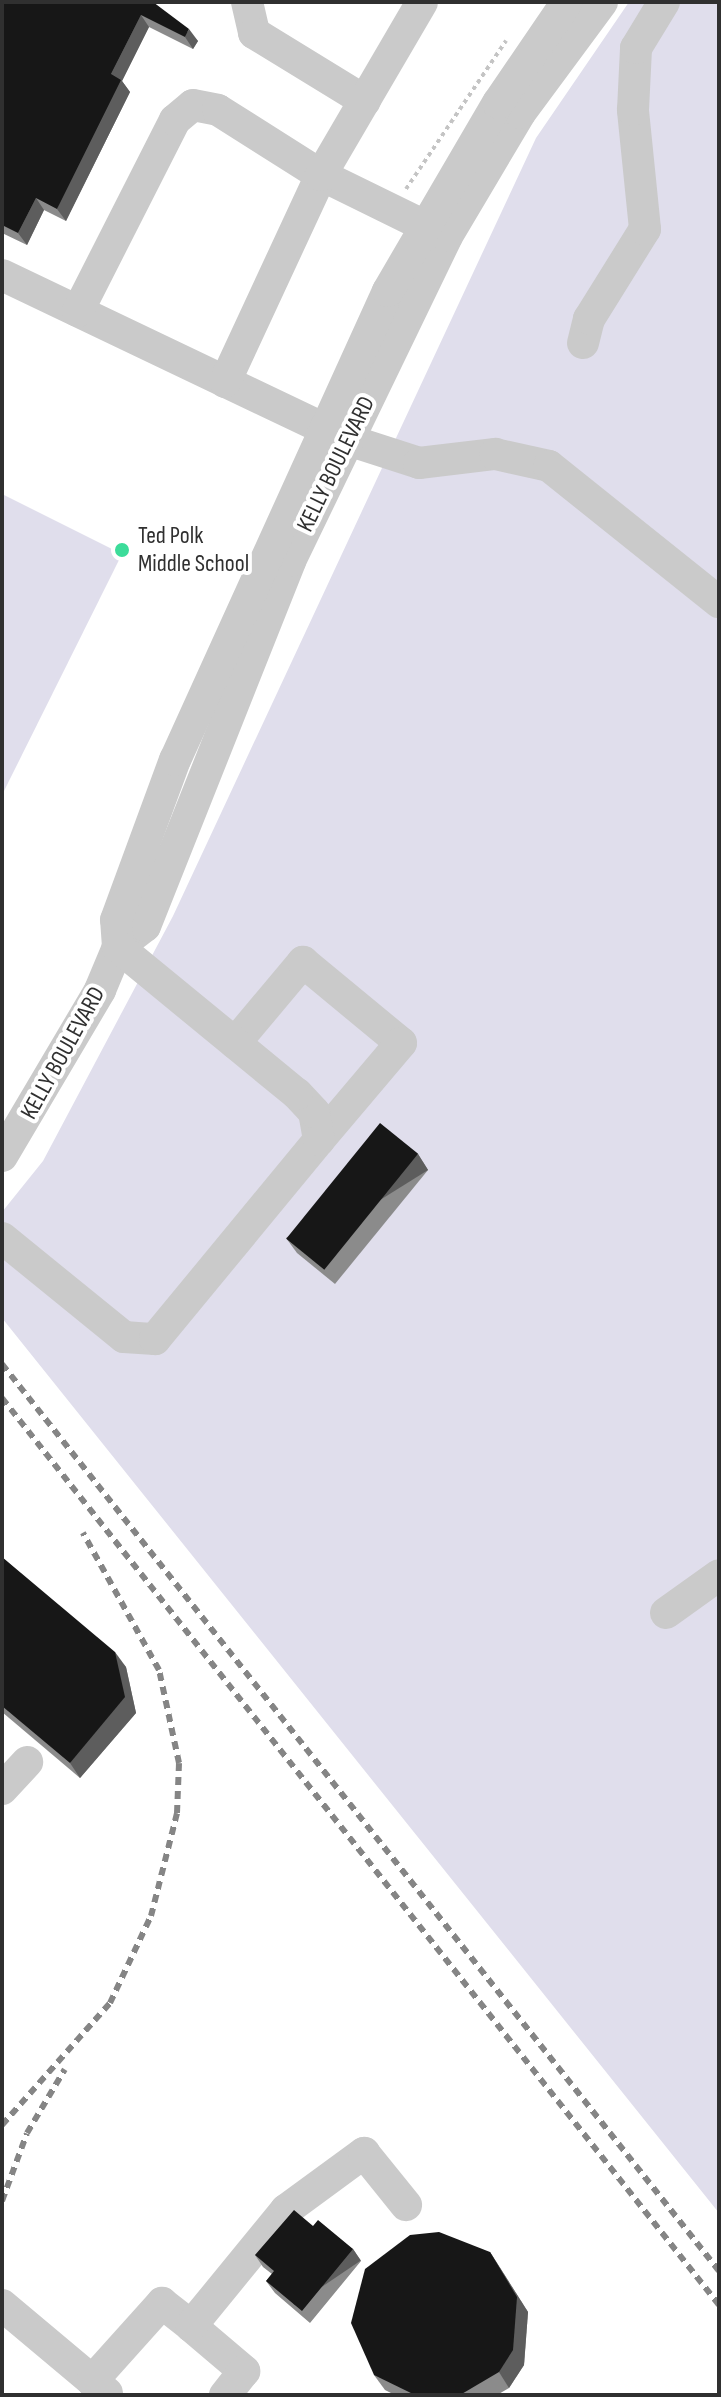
<!DOCTYPE html>
<html>
<head>
<meta charset="utf-8">
<style>
	body { margin:0 }
	#map { position:relative; width:721px; height:2397px; overflow:hidden; background:#fff; font-family:"Sofia Sans Condensed",sans-serif }
	div>[style] { position:absolute }
	.green>* { inset:0; background:#e0deec }
	.path>* { height:4px; margin-top:-2px; transform-origin:0; background:repeating-linear-gradient(90deg,#c4c4c4 0 4px,transparent 0 8px) }
	.minor>* { height:32px; margin:-16px; padding:0 16px; transform-origin:16px; border-radius:16px; background:#cacaca }
	.rail>* { height:6px; margin-top:-3px; transform-origin:0; background:repeating-linear-gradient(90deg,#858585 0 8px,transparent 0 14px) }
	.wall>* { inset:0; background:#8b8b8b }
	.shaded-wall>* { inset:0; background:#5d5d5d; transform-origin:0 0 }
	.building>* { inset:0; background:#171717; transform-origin:0 0 }
	.dots>* { width:22px; height:22px; translate:-50% -50%; box-sizing:border-box; border:4px solid #fff; border-radius:50% }
	span { translate:-50% -50%; white-space:nowrap; text-align:center; line-height:1.15; -webkit-text-stroke:8px #fff; paint-order:stroke }
	.street-label { font-size:24px; color:#303030 }
	.poi-label { font-size:24px; color:#303030 }
	.left { translate:0 -50%; text-align:left }
	.frame { position:absolute; inset:0; border:4px solid #303030; pointer-events:none }
</style>
</head>
<body>
<div id="map">
	<div class="green">
		<div style="clip-path:polygon(629px 2px,719px 2px,719px 2213px,2px 1318px,2px 1212px,43px 1161px,173px 916px,536px 138px)"></div>
		<div style="clip-path:polygon(2px 494px,122px 554px,2px 795px)"></div>
	</div>
	<div class="path">
		<div style="left:406px;top:189px;width:179px;rotate:-56deg"></div>
	</div>
	<div class="minor">
		<div style="left:247px;top:2px;width:32px;rotate:77deg"></div>
		<div style="left:254px;top:33px;width:130px;rotate:31.5deg"></div>
		<div style="left:2px;top:275px;width:383px;rotate:25.5deg"></div>
		<div style="left:348px;top:440px;width:75px;rotate:17.9deg"></div>
		<div style="left:419px;top:463px;width:77px;rotate:-6.8deg"></div>
		<div style="left:495px;top:454px;width:55px;rotate:12.5deg"></div>
		<div style="left:549px;top:466px;width:218px;rotate:38.7deg"></div>
		<div style="left:78px;top:311px;width:214px;rotate:-63.1deg"></div>
		<div style="left:175px;top:120px;width:23px;rotate:-40deg"></div>
		<div style="left:193px;top:105px;width:25px;rotate:11deg"></div>
		<div style="left:218px;top:110px;width:122px;rotate:32.3deg"></div>
		<div style="left:321px;top:175px;width:116px;rotate:26.1deg"></div>
		<div style="left:583px;top:343px;width:25px;rotate:-76deg"></div>
		<div style="left:589px;top:319px;width:106px;rotate:-58.1deg"></div>
		<div style="left:645px;top:229px;width:120px;rotate:-95.8deg"></div>
		<div style="left:633px;top:110px;width:62px;rotate:-87.2deg"></div>
		<div style="left:636px;top:48px;width:54px;rotate:-58.7deg"></div>
		<div style="left:225px;top:382px;width:228px;rotate:-65.1deg"></div>
		<div style="left:321px;top:175px;width:200px;rotate:-59.7deg"></div>
		<div style="left:118px;top:947px;width:34px;rotate:-38deg"></div>
		<div style="left:145px;top:926px;width:393px;rotate:-68.3deg"></div>
		<div style="left:290px;top:561px;width:361px;rotate:-64.2deg"></div>
		<div style="left:447px;top:236px;width:143px;rotate:-59.3deg"></div>
		<div style="left:520px;top:113px;width:138px;rotate:-53.5deg"></div>
		<div style="left:235px;top:1043px;width:106px;rotate:-50deg"></div>
		<div style="left:303px;top:962px;width:127px;rotate:39.6deg"></div>
		<div style="left:401px;top:1043px;width:127px;rotate:130.2deg"></div>
		<div style="left:2px;top:1156px;width:193px;rotate:-59.4deg"></div>
		<div style="left:100px;top:990px;width:47px;rotate:-67.3deg"></div>
		<div style="left:118px;top:947px;width:27px;rotate:-94deg"></div>
		<div style="left:116px;top:920px;width:171px;rotate:-69.8deg"></div>
		<div style="left:175px;top:760px;width:515px;rotate:-65.57deg"></div>
		<div style="left:388px;top:291px;width:218px;rotate:-59.7deg"></div>
		<div style="left:498px;top:103px;width:122px;rotate:-55.7deg"></div>
		<div style="left:2px;top:1238px;width:157px;rotate:39.1deg"></div>
		<div style="left:124px;top:1337px;width:31px;rotate:4deg"></div>
		<div style="left:155px;top:1339px;width:258px;rotate:-50.5deg"></div>
		<div style="left:319px;top:1140px;width:28px;rotate:-100deg"></div>
		<div style="left:314px;top:1112px;width:25px;rotate:-133deg"></div>
		<div style="left:297px;top:1094px;width:232px;rotate:-140.6deg"></div>
		<div style="left:666px;top:1613px;width:65px;rotate:-35.6deg"></div>
		<div style="left:2px;top:1789px;width:37px;rotate:-47deg"></div>
		<div style="left:2px;top:2305px;width:137px;rotate:40deg"></div>
		<div style="left:191px;top:2326px;width:70px;rotate:40.3deg"></div>
		<div style="left:244px;top:2371px;width:31px;rotate:128deg"></div>
		<div style="left:92px;top:2381px;width:105px;rotate:-48.1deg"></div>
		<div style="left:162px;top:2303px;width:37px;rotate:38deg"></div>
		<div style="left:191px;top:2326px;width:150px;rotate:-50.7deg"></div>
		<div style="left:286px;top:2210px;width:97px;rotate:-36.2deg"></div>
		<div style="left:364px;top:2153px;width:67px;rotate:51.1deg"></div>
	</div>
	<div class="rail">
		<div style="left:2px;top:1364px;width:1156px;rotate:51.67deg"></div>
		<div style="left:2px;top:1398px;width:1156px;rotate:51.67deg"></div>
		<div style="left:2px;top:2125px;width:163px;rotate:-48.5deg"></div>
		<div style="left:110px;top:2003px;width:96px;rotate:-64.8deg"></div>
		<div style="left:151px;top:1916px;width:106px;rotate:-75.8deg"></div>
		<div style="left:177px;top:1813px;width:50px;rotate:-87.7deg"></div>
		<div style="left:179px;top:1763px;width:95px;rotate:-102.1deg"></div>
		<div style="left:159px;top:1670px;width:157px;rotate:-119deg"></div>
		<div style="left:2px;top:2201px;width:72px;rotate:-69.8deg"></div>
		<div style="left:27px;top:2133px;width:74px;rotate:-59.3deg"></div>
	</div>
	<div class="wall">
		<div style="clip-path:polygon(2px 2px,153px 2px,198px 41px,193px 49px,149px 27px,122px 81px,130px 92px,66px 221px,44px 210px,27px 245px,2px 233px)"></div>
		<div style="clip-path:polygon(418px 1154px,428px 1170px,335px 1284px,297px 1253px,286px 1238px)"></div>
		<div style="clip-path:polygon(2px 1557px,126px 1667px,136px 1713px,80px 1778px,2px 1712px)"></div>
		<div style="clip-path:polygon(313px 2226px,353px 2249px,361px 2261px,310px 2323px,275px 2293px,266px 2281px,272px 2274px,263px 2267px,255px 2255px)"></div>
		<div style="clip-path:polygon(490px 2252px,528px 2312px,524px 2365px,509px 2388px,497px 2395px,395px 2395px,385px 2390px,374px 2375px)"></div>
	</div>
	<div class="shaded-wall">
		<div style="clip-path:polygon(141px 15px,149px 27px,122px 81px,130px 92px,66px 221px,57px 209px,111px 74px)"></div>
		<div style="clip-path:polygon(189px 29px,198px 41px,193px 49px,185px 37px)"></div>
		<div style="clip-path:polygon(36px 198px,44px 210px,27px 245px,18px 233px)"></div>
		<div style="left:418px;top:1154px;width:19px;height:149px;rotate:58deg"></div>
		<div style="clip-path:polygon(115px 1652px,126px 1667px,136px 1713px,80px 1778px,70px 1763px)"></div>
		<div style="left:353px;top:2249px;width:14px;height:80px;rotate:56deg"></div>
		<div style="clip-path:polygon(490px 2252px,528px 2312px,524px 2365px,509px 2388px,499px 2372px)"></div>
	</div>
	<div class="building">
		<div style="clip-path:polygon(2px 2px,153px 2px,189px 29px,185px 37px,141px 15px,111px 74px,121px 80px,57px 209px,36px 198px,18px 233px,2px 225px)"></div>
		<div style="left:380px;top:1123px;width:49px;height:149px;rotate:39deg"></div>
		<div style="clip-path:polygon(2px 1557px,115px 1652px,125px 1697px,70px 1763px,2px 1706px)"></div>
		<div style="clip-path:polygon(294px 2210px,313px 2226px,318px 2220px,353px 2249px,302px 2311px,266px 2281px,274px 2271px,255px 2255px)"></div>
		<div style="clip-path:polygon(439px 2232px,490px 2252px,517px 2297px,513px 2350px,499px 2372px,460px 2395px,415px 2395px,374px 2375px,351px 2323px,365px 2269px,410px 2235px)"></div>
	</div>
	<div class="dots">
		<div style="left:122px;top:550px;background:#3cdc9a"></div>
	</div>
	<div class="street-label">
		<span style="left:336px;top:464px;rotate:-64deg">KELLY BOULEVARD</span>
		<span style="left:63px;top:1053px;rotate:-61deg">KELLY BOULEVARD</span>
	</div>
	<div class="poi-label">
		<span class="left" style="left:138px;top:550px">Ted Polk<br>Middle School</span>
	</div>
	<div class="frame"></div>
</div>
</body>
</html>
